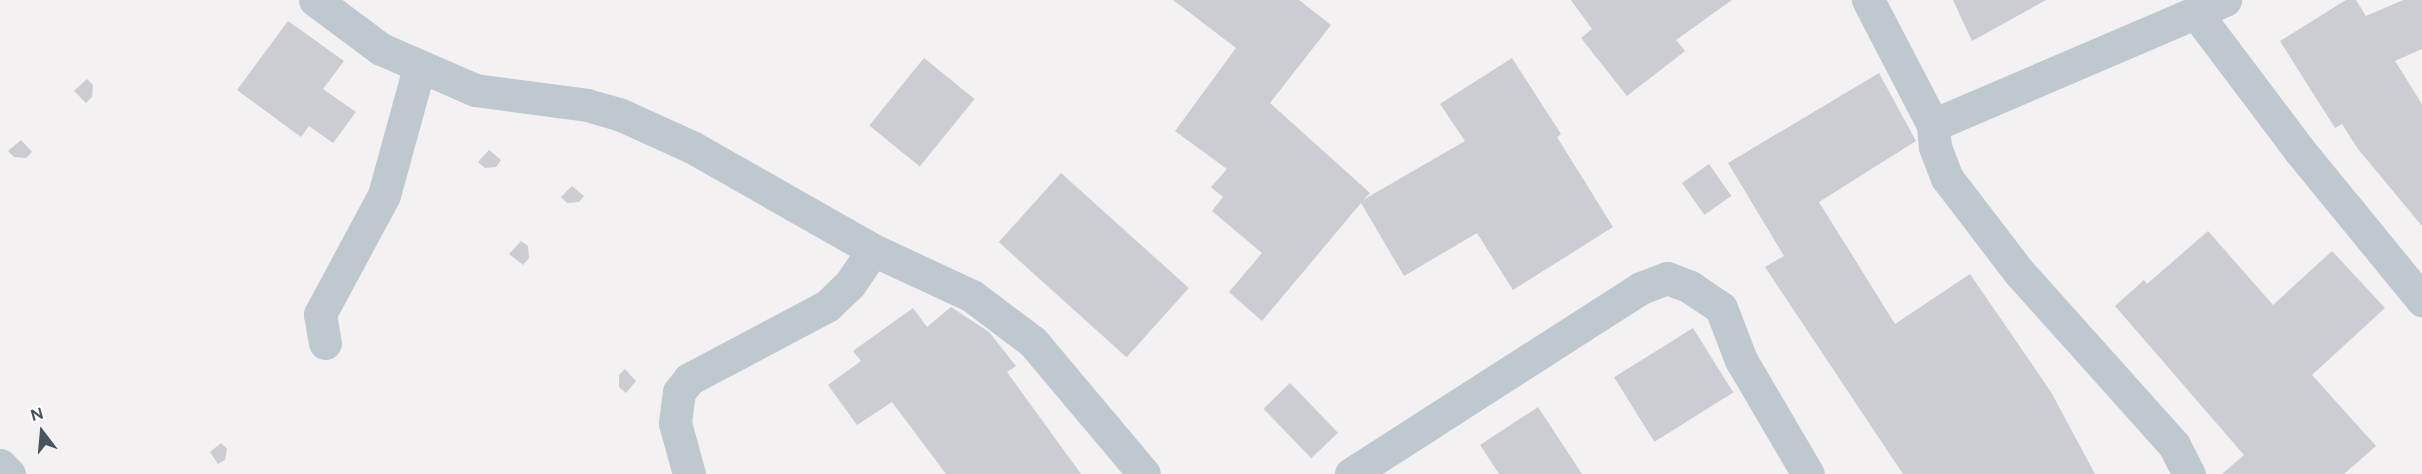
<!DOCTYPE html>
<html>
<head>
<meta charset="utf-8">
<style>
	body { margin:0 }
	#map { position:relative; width:2422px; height:474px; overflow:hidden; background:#f3f1f1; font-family:Figtree,sans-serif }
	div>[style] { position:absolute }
	.building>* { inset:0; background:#cbcdd3; transform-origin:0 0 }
	.street>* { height:33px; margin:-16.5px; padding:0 16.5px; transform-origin:16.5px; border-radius:16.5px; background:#c0c8cf }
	span { translate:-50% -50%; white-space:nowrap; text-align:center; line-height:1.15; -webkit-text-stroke:6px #fff; paint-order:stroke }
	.north { position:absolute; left:12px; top:402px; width:60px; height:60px; -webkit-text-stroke:4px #fff; paint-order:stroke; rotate:344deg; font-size:16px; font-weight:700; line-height:24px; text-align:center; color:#4a545e }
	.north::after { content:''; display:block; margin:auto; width:21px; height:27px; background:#4a545e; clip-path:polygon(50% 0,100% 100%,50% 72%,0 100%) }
</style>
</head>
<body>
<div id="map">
	<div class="building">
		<div style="clip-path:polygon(1173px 0,1299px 0,1331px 25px,1270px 103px,1370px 193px,1363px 200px,1465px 141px,1440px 104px,1512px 58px,1561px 134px,1557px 137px,1613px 227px,1513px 290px,1477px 233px,1404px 276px,1361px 203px,1262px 321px,1229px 292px,1262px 253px,1212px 211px,1223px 197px,1211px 187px,1227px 169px,1175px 131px,1236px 48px)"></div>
		<div style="clip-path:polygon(1571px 0,1732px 0,1676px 40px,1685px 51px,1627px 96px,1581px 38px,1592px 29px)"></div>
		<div style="clip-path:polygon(1953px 0,2046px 0,1972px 41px)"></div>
		<div style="clip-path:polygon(2346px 0,2356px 0,2366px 16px,2403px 0,2422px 0,2422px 49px,2395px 61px,2422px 104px,2422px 226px,2358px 149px,2342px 124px,2335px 128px,2280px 41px)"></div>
		<div style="clip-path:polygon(288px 21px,344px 61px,323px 89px,356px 112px,333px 143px,309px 126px,301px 137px,237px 90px)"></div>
		<div style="left:924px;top:58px;width:65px;height:87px;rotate:39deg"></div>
		<div style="clip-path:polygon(1879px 73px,1916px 141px,1819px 202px,1895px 324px,1970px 274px,2051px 392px,2095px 474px,1903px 474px,1765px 267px,1784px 256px,1728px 163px)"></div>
		<div style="clip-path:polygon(87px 79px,93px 85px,92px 97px,86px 103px,74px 91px)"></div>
		<div style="clip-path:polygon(21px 140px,32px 152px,26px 158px,14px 157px,8px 151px)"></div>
		<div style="clip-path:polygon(489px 150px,501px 160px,496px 167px,485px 168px,478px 162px)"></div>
		<div style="left:1709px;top:164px;width:39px;height:33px;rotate:55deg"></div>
		<div style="left:1061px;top:173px;width:172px;height:93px;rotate:42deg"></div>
		<div style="clip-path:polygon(572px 186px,584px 196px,579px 202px,567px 203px,561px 197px)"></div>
		<div style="clip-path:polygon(2208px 231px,2273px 305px,2332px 251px,2385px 308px,2312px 375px,2376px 446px,2344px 474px,2222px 474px,2244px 455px,2115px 306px,2144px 280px,2147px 284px)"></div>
		<div style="clip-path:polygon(521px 241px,528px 246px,529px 258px,523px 265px,509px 254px)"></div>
		<div style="clip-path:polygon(951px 307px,989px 332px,1016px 366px,1007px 372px,1081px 474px,946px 474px,892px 402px,857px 425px,828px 385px,861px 361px,853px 351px,913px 308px,927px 327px)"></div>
		<div style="left:1693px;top:328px;width:76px;height:93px;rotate:58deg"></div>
		<div style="clip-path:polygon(625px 369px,636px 381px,626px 393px,619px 387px,619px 375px)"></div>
		<div style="left:1290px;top:383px;width:69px;height:37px;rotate:46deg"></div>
		<div style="clip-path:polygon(1538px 407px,1582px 474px,1499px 474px,1480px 445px)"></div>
		<div style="clip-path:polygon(221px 443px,227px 449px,225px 460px,218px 464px,210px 452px)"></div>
	</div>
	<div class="street">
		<div style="left:315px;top:0;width:82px;rotate:36.6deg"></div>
		<div style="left:381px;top:49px;width:103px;rotate:23.6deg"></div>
		<div style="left:475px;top:90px;width:113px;rotate:7.6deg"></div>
		<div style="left:587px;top:105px;width:33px;rotate:16deg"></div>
		<div style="left:619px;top:114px;width:80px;rotate:24.3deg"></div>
		<div style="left:692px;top:147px;width:208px;rotate:29.6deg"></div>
		<div style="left:873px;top:250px;width:109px;rotate:24.9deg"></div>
		<div style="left:972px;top:296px;width:76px;rotate:37deg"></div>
		<div style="left:1033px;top:342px;width:172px;rotate:49.9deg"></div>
		<div style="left:1868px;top:0;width:141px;rotate:62.5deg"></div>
		<div style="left:1933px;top:125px;width:22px;rotate:85deg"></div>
		<div style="left:1935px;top:147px;width:33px;rotate:69deg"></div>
		<div style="left:1947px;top:178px;width:117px;rotate:52.6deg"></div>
		<div style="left:2018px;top:271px;width:234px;rotate:48.1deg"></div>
		<div style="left:2174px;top:445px;width:33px;rotate:63deg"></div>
		<div style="left:2196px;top:13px;width:173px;rotate:53deg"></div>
		<div style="left:2300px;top:151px;width:193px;rotate:50.7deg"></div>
		<div style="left:1933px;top:125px;width:318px;rotate:-23.2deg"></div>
		<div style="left:325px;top:343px;width:29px;rotate:-100deg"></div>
		<div style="left:320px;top:314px;width:135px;rotate:-61.7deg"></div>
		<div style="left:384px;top:195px;width:132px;rotate:-74.6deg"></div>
		<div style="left:0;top:465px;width:13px;rotate:45deg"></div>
		<div style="left:689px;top:474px;width:53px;rotate:-105.4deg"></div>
		<div style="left:675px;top:423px;width:31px;rotate:-83deg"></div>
		<div style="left:679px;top:392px;width:16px;rotate:-52deg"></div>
		<div style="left:689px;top:379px;width:156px;rotate:-27.9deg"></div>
		<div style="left:827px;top:306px;width:32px;rotate:-44deg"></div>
		<div style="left:850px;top:284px;width:41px;rotate:-55.9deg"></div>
		<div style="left:1351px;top:474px;width:345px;rotate:-32.7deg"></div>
		<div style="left:1641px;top:288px;width:28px;rotate:-21deg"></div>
		<div style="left:1667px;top:278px;width:25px;rotate:21deg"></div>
		<div style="left:1690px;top:287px;width:37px;rotate:34deg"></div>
		<div style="left:1721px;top:308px;width:56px;rotate:69deg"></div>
		<div style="left:1741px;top:360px;width:132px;rotate:59.6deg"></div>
	</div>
	<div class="north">N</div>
</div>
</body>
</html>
